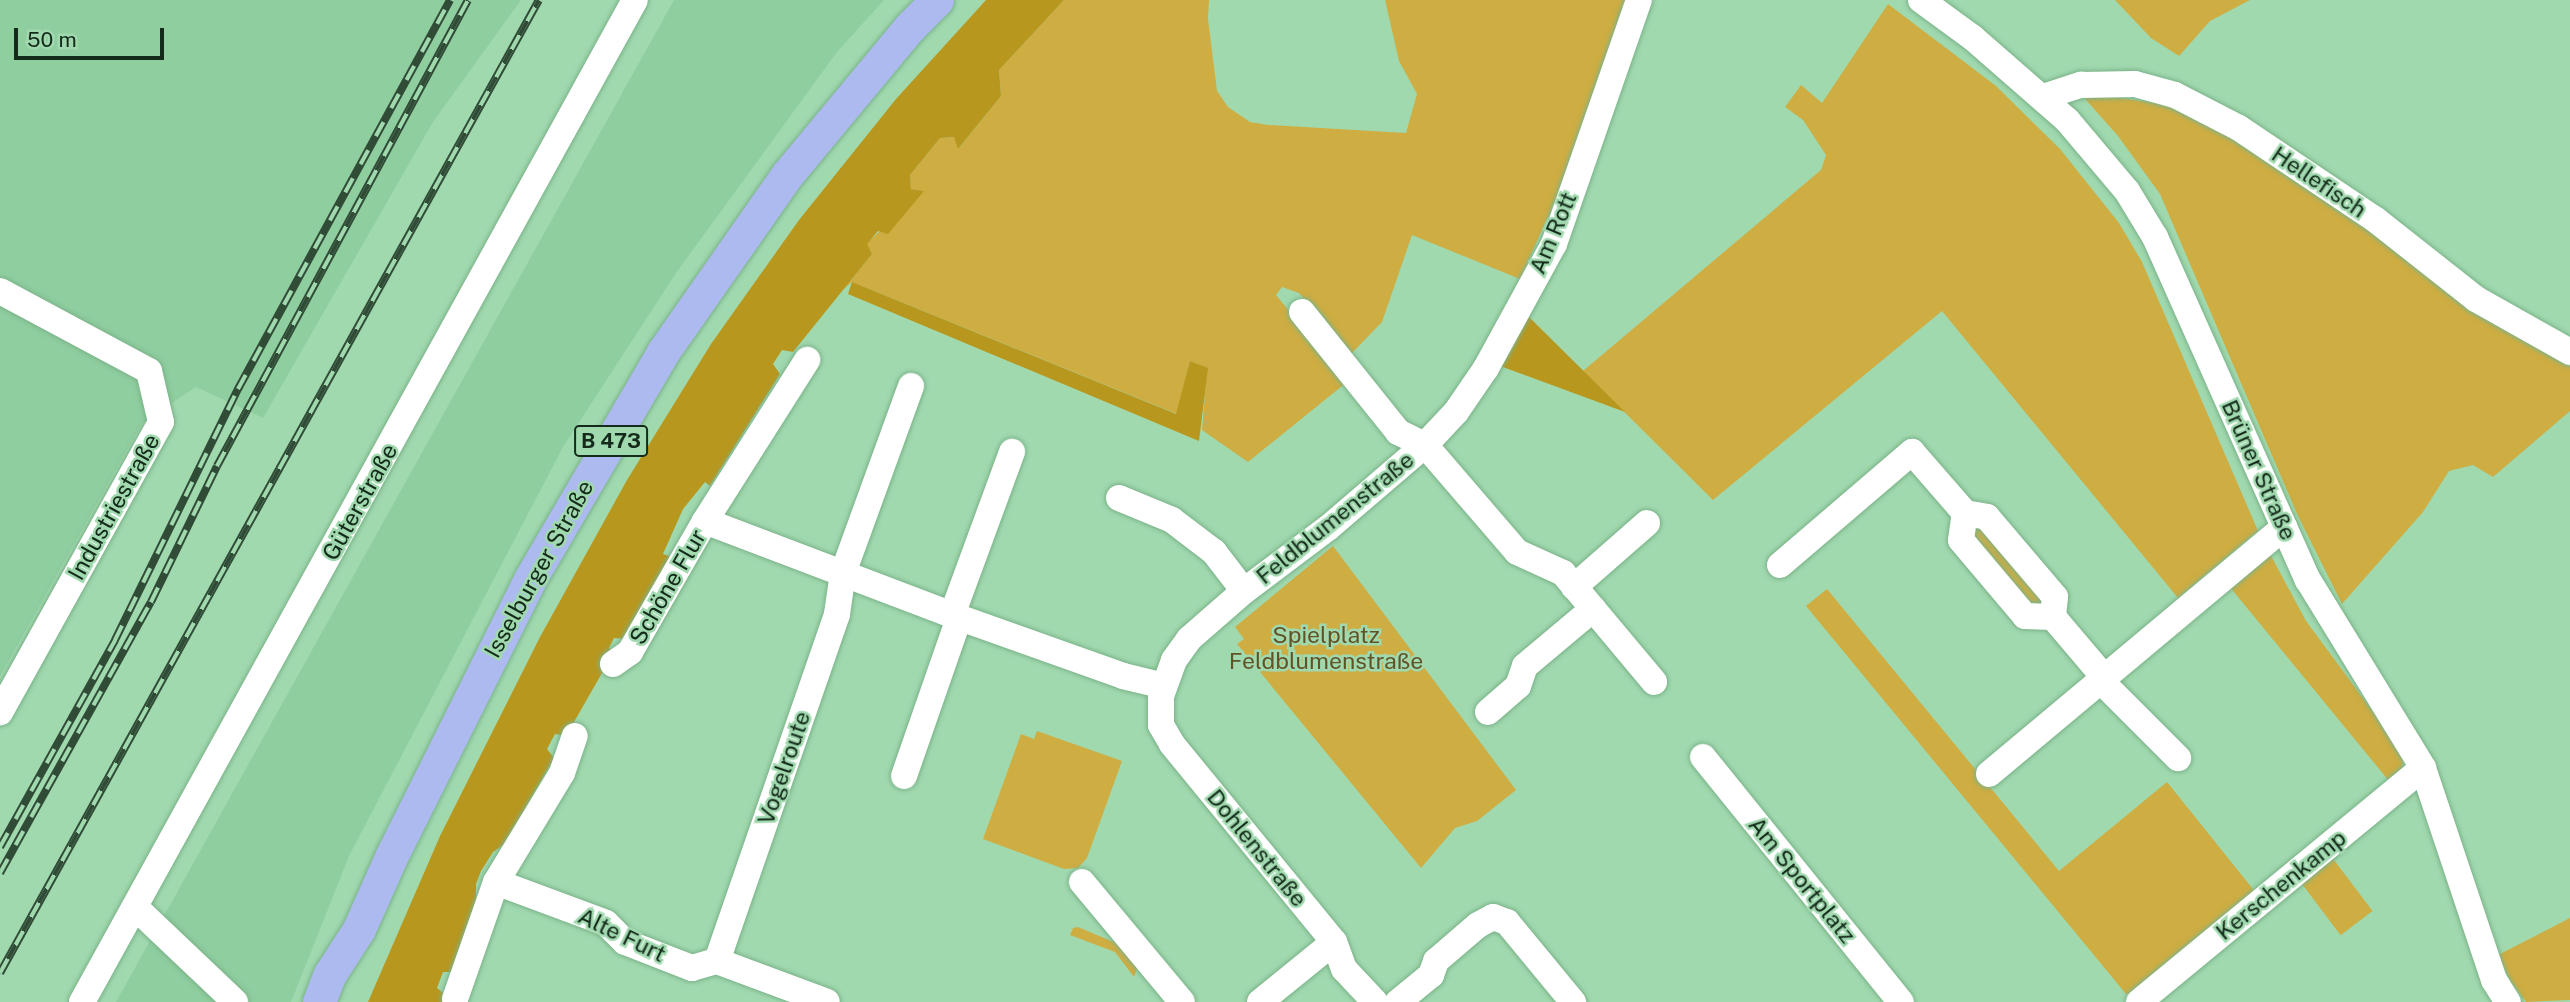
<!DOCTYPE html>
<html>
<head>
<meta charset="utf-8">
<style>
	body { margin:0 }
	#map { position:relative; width:2570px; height:1002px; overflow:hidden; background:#a1d9af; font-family:"Public Sans",sans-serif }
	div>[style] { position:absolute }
	.built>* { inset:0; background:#8fce9f }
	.green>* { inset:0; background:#cead42; transform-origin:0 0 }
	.forest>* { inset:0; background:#b8971e }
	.roads { filter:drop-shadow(0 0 2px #7bb289) drop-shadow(0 0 2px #7bb289) }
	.minor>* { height:26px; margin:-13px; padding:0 13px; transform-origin:13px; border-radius:13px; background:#fff }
	.major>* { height:33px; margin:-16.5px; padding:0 16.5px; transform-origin:16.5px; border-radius:16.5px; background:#adbaf0 }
	.rail>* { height:8px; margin-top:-4px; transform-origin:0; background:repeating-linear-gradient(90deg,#a1d9af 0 16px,#304c37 0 32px); box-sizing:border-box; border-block:2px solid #304c37 }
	span { translate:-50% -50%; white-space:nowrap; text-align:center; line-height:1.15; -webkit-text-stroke:5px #a1d9af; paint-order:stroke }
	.shield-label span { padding:2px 5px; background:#a1d9af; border:2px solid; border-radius:5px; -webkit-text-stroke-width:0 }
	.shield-label { font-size:21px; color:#142a1a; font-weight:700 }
	.street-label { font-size:23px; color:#142a1a }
	.park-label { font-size:23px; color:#625327 }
	.scale { position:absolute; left:14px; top:28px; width:150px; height:32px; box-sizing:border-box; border:4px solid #142a1a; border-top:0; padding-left:9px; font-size:21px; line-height:24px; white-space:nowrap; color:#142a1a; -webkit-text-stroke:5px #a1d9af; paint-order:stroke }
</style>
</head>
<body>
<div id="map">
	<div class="built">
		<div style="clip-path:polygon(0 0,521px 0,433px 122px,263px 418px,196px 387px,142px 423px,0 676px)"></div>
		<div style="clip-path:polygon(674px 0,884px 0,837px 52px,676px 273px,563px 447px,349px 856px,291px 1002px,116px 1002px)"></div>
	</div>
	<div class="green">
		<div style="clip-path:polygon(1064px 0,1209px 0,1208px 19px,1217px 91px,1228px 107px,1250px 122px,1268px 125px,1406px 133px,1417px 94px,1399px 61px,1385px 0,1627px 0,1576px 155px,1520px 279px,1412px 235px,1382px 322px,1351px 354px,1299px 293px,1282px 287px,1276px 295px,1347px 382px,1248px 462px,1202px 430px,1207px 368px,1190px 361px,1177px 414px,852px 282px,843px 290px,872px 254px,866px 244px,923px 191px,911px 189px,910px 175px,940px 138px,955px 137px,959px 148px,1001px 96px,999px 70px)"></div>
		<div style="clip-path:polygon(2115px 0,2250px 0,2210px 21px,2179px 56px,2151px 38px)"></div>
		<div style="clip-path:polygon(1888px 4px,1996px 86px,2060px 149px,2119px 223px,2142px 262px,2258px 531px,2178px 598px,1942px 311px,1713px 500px,1583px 371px,1821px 170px,1826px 155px,1803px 120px,1785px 107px,1801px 85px,1822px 103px)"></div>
		<div style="clip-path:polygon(2079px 92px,2177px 106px,2221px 129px,2570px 364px,2570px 411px,2493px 477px,2473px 465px,2449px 471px,2423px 512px,2342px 604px,2298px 516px,2160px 194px,2118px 136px)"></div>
		<div style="left:1977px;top:525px;width:101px;height:15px;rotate:48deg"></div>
		<div style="clip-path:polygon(1333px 546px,1516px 790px,1477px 821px,1455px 828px,1421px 868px,1237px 644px,1244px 639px,1235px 627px)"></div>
		<div style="clip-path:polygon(2269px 552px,2306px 621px,2374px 713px,2403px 760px,2402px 768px,2389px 781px,2229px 586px)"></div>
		<div style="clip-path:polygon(1827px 589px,2059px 871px,2167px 782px,2256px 893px,2133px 995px,2126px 994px,1806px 606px)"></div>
		<div style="clip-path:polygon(1037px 731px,1122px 761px,1087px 858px,1078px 868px,1064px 869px,983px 839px,1021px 734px,1034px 739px)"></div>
		<div style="left:2331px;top:856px;width:69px;height:40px;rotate:53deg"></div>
		<div style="clip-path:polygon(2570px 918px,2570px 1000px,2526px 1002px,2511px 982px,2498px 955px)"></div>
		<div style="clip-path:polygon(1078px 927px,1123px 946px,1138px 966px,1134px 977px,1115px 952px,1070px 935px,1073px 928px)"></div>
	</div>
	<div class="forest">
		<div style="clip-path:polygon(986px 0,1064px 0,999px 70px,1001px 96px,958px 149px,954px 137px,940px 138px,910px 175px,911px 189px,924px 191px,888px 234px,878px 231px,867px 244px,872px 254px,793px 352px,782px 350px,773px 364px,780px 374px,710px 486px,705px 482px,683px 509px,663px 554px,669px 556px,671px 563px,626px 639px,614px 638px,609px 648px,614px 652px,566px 736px,555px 734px,547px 749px,554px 758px,505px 844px,493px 852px,481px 871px,476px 884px,476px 910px,454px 972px,443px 972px,437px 988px,446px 995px,443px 1002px,368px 1002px,440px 836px,540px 637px,627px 480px,711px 344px,799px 220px,896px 99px)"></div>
		<div style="clip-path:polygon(852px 282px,1176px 414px,1190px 361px,1208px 368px,1199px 441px,848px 294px)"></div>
		<div style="clip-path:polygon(1528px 316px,1625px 412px,1500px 366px)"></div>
	</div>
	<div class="roads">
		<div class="minor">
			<div style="left:1921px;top:0;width:64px;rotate:36.2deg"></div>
			<div style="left:1973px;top:38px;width:125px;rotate:41.1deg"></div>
			<div style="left:2067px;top:120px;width:93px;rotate:49.8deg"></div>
			<div style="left:2127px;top:191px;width:54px;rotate:58.7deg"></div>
			<div style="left:2155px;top:237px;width:376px;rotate:66deg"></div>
			<div style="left:2308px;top:580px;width:220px;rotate:58.5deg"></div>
			<div style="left:2423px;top:768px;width:224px;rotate:71.5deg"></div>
			<div style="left:2494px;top:980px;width:26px;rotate:58deg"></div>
			<div style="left:2043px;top:97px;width:40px;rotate:-18deg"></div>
			<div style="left:2081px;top:85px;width:54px;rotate:-1.1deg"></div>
			<div style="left:2135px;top:84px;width:41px;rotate:15.4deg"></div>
			<div style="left:2175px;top:95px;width:72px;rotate:27.3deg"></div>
			<div style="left:2239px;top:128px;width:165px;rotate:33.9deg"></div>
			<div style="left:2376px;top:220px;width:127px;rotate:38.3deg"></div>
			<div style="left:2476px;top:299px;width:108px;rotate:29.4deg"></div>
			<div style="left:0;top:291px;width:169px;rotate:28.2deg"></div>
			<div style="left:149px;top:371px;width:52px;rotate:76.8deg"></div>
			<div style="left:161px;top:422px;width:332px;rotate:119deg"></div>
			<div style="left:1302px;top:312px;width:154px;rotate:51.3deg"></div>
			<div style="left:1398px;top:432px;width:30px;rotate:26deg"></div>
			<div style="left:1425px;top:445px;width:141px;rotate:49.3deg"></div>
			<div style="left:1517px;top:552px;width:51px;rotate:24.5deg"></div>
			<div style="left:1563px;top:573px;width:142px;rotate:50.1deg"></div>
			<div style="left:1119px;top:498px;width:57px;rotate:22.5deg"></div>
			<div style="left:1172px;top:520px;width:53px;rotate:37.3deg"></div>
			<div style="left:1214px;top:552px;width:49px;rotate:52.4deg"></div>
			<div style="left:705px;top:521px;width:191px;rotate:-57.6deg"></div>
			<div style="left:1780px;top:565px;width:174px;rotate:-40.6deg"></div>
			<div style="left:1912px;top:452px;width:81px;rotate:49deg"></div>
			<div style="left:1574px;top:587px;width:97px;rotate:-41.2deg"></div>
			<div style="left:952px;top:615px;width:174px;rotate:-69.8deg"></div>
			<div style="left:2053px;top:617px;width:28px;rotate:-178deg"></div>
			<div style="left:2025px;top:616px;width:99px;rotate:-130.1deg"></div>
			<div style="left:1961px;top:540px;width:27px;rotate:-82deg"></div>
			<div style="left:1965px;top:513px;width:22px;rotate:10deg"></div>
			<div style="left:1987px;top:517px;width:105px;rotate:49.6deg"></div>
			<div style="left:2055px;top:597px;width:20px;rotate:96deg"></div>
			<div style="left:2053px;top:617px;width:77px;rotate:49.7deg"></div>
			<div style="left:613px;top:664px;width:21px;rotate:-35deg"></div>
			<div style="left:630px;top:652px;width:151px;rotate:-60.2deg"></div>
			<div style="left:705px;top:521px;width:264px;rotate:20.8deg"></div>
			<div style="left:952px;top:615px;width:182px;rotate:19.6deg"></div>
			<div style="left:1123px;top:676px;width:42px;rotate:13.7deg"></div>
			<div style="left:2099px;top:679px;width:112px;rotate:45deg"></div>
			<div style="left:1488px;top:712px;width:40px;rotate:-41deg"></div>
			<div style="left:1518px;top:686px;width:21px;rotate:-71deg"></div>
			<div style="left:1525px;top:666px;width:89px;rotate:-40deg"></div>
			<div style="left:1703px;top:757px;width:315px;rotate:51.1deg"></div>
			<div style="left:1989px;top:774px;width:385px;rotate:-39.9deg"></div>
			<div style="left:904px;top:776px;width:167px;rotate:-70.8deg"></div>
			<div style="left:496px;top:882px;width:117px;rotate:20.4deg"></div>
			<div style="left:606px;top:923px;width:27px;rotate:45deg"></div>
			<div style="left:625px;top:942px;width:72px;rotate:21.2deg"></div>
			<div style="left:692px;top:968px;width:26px;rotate:-16deg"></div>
			<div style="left:717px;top:961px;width:117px;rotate:20.4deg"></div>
			<div style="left:1082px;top:882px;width:156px;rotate:50.2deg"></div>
			<div style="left:135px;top:907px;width:138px;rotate:43.5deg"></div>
			<div style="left:717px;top:961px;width:367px;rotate:-70.9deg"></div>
			<div style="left:837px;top:614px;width:41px;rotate:-81.7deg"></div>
			<div style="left:843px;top:573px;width:199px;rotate:-70deg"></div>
			<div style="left:455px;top:999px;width:124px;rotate:-70.7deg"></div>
			<div style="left:496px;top:882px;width:127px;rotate:-58.8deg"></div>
			<div style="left:562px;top:773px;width:39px;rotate:-71deg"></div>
			<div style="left:82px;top:1002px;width:1144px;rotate:-61.11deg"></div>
			<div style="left:1260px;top:1002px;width:95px;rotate:-39deg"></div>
			<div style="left:1375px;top:1002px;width:45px;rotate:-133.2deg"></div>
			<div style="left:1344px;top:969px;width:29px;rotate:-110deg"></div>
			<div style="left:1334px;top:942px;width:256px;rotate:-129.3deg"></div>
			<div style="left:1172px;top:744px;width:22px;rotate:-120deg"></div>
			<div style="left:1161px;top:725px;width:29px;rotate:-90deg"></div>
			<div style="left:1161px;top:696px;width:38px;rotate:-70deg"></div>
			<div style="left:1174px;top:660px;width:26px;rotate:-54deg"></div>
			<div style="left:1189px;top:639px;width:73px;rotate:-41.1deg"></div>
			<div style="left:1244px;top:591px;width:105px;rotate:-36.9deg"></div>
			<div style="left:1328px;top:528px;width:128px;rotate:-40.6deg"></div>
			<div style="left:1425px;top:445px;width:45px;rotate:-46.8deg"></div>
			<div style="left:1456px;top:412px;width:53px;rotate:-55.7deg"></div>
			<div style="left:1486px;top:368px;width:141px;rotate:-61.3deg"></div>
			<div style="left:1554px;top:244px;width:258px;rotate:-70.8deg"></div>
			<div style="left:1398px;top:1002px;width:43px;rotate:-39.3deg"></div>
			<div style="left:1431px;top:975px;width:15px;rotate:-70deg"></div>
			<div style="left:1436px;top:961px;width:55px;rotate:-40.6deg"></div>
			<div style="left:1478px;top:925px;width:17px;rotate:-28deg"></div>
			<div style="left:1493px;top:917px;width:15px;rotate:20deg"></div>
			<div style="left:1507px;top:922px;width:104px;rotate:50.5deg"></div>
			<div style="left:2139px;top:1002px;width:368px;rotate:-39.5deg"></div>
		</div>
		<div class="major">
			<div style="left:319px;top:1002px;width:30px;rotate:-69deg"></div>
			<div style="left:330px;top:974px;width:54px;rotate:-57.2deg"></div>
			<div style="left:359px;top:929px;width:81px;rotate:-66deg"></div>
			<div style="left:392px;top:855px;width:309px;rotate:-63.4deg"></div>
			<div style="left:530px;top:579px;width:263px;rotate:-59.6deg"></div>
			<div style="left:663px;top:352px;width:216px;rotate:-55deg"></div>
			<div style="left:787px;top:175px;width:192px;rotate:-50.3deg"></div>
			<div style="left:910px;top:27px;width:38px;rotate:-45deg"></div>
		</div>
	</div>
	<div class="rail">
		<div style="left:0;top:847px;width:237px;rotate:-60.9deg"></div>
		<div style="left:115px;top:640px;width:280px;rotate:-63.9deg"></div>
		<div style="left:238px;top:389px;width:443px;rotate:-61.4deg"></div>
		<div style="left:0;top:873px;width:310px;rotate:-60.9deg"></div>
		<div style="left:151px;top:602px;width:151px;rotate:-64.1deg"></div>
		<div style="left:217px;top:466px;width:529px;rotate:-61.69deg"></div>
		<div style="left:0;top:973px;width:1112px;rotate:-61.02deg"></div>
	</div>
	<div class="shield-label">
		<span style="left:611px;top:441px">B 473</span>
	</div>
	<div class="street-label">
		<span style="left:2319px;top:182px;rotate:34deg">Hellefisch</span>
		<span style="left:1553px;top:233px;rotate:-67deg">Am Rott</span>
		<span style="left:2259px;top:470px;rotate:66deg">Brüner Straße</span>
		<span style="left:360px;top:502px;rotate:-61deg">Güterstraße</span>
		<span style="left:114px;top:507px;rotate:-61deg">Industriestraße</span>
		<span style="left:1335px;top:518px;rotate:-39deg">Feldblumenstraße</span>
		<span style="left:539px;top:569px;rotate:-61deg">Isselburger Straße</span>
		<span style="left:668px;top:587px;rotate:-60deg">Schöne Flur</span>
		<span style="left:784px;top:768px;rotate:-71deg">Vogelroute</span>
		<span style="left:1257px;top:848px;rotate:51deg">Dohlenstraße</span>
		<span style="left:1802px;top:880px;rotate:51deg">Am Sportplatz</span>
		<span style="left:2281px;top:885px;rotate:-39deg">Kerschenkamp</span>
		<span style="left:622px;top:935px;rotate:26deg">Alte Furt</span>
	</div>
	<div class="park-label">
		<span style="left:1326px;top:648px">Spielplatz<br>Feldblumenstraße</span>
	</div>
	<div class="scale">50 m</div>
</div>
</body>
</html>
